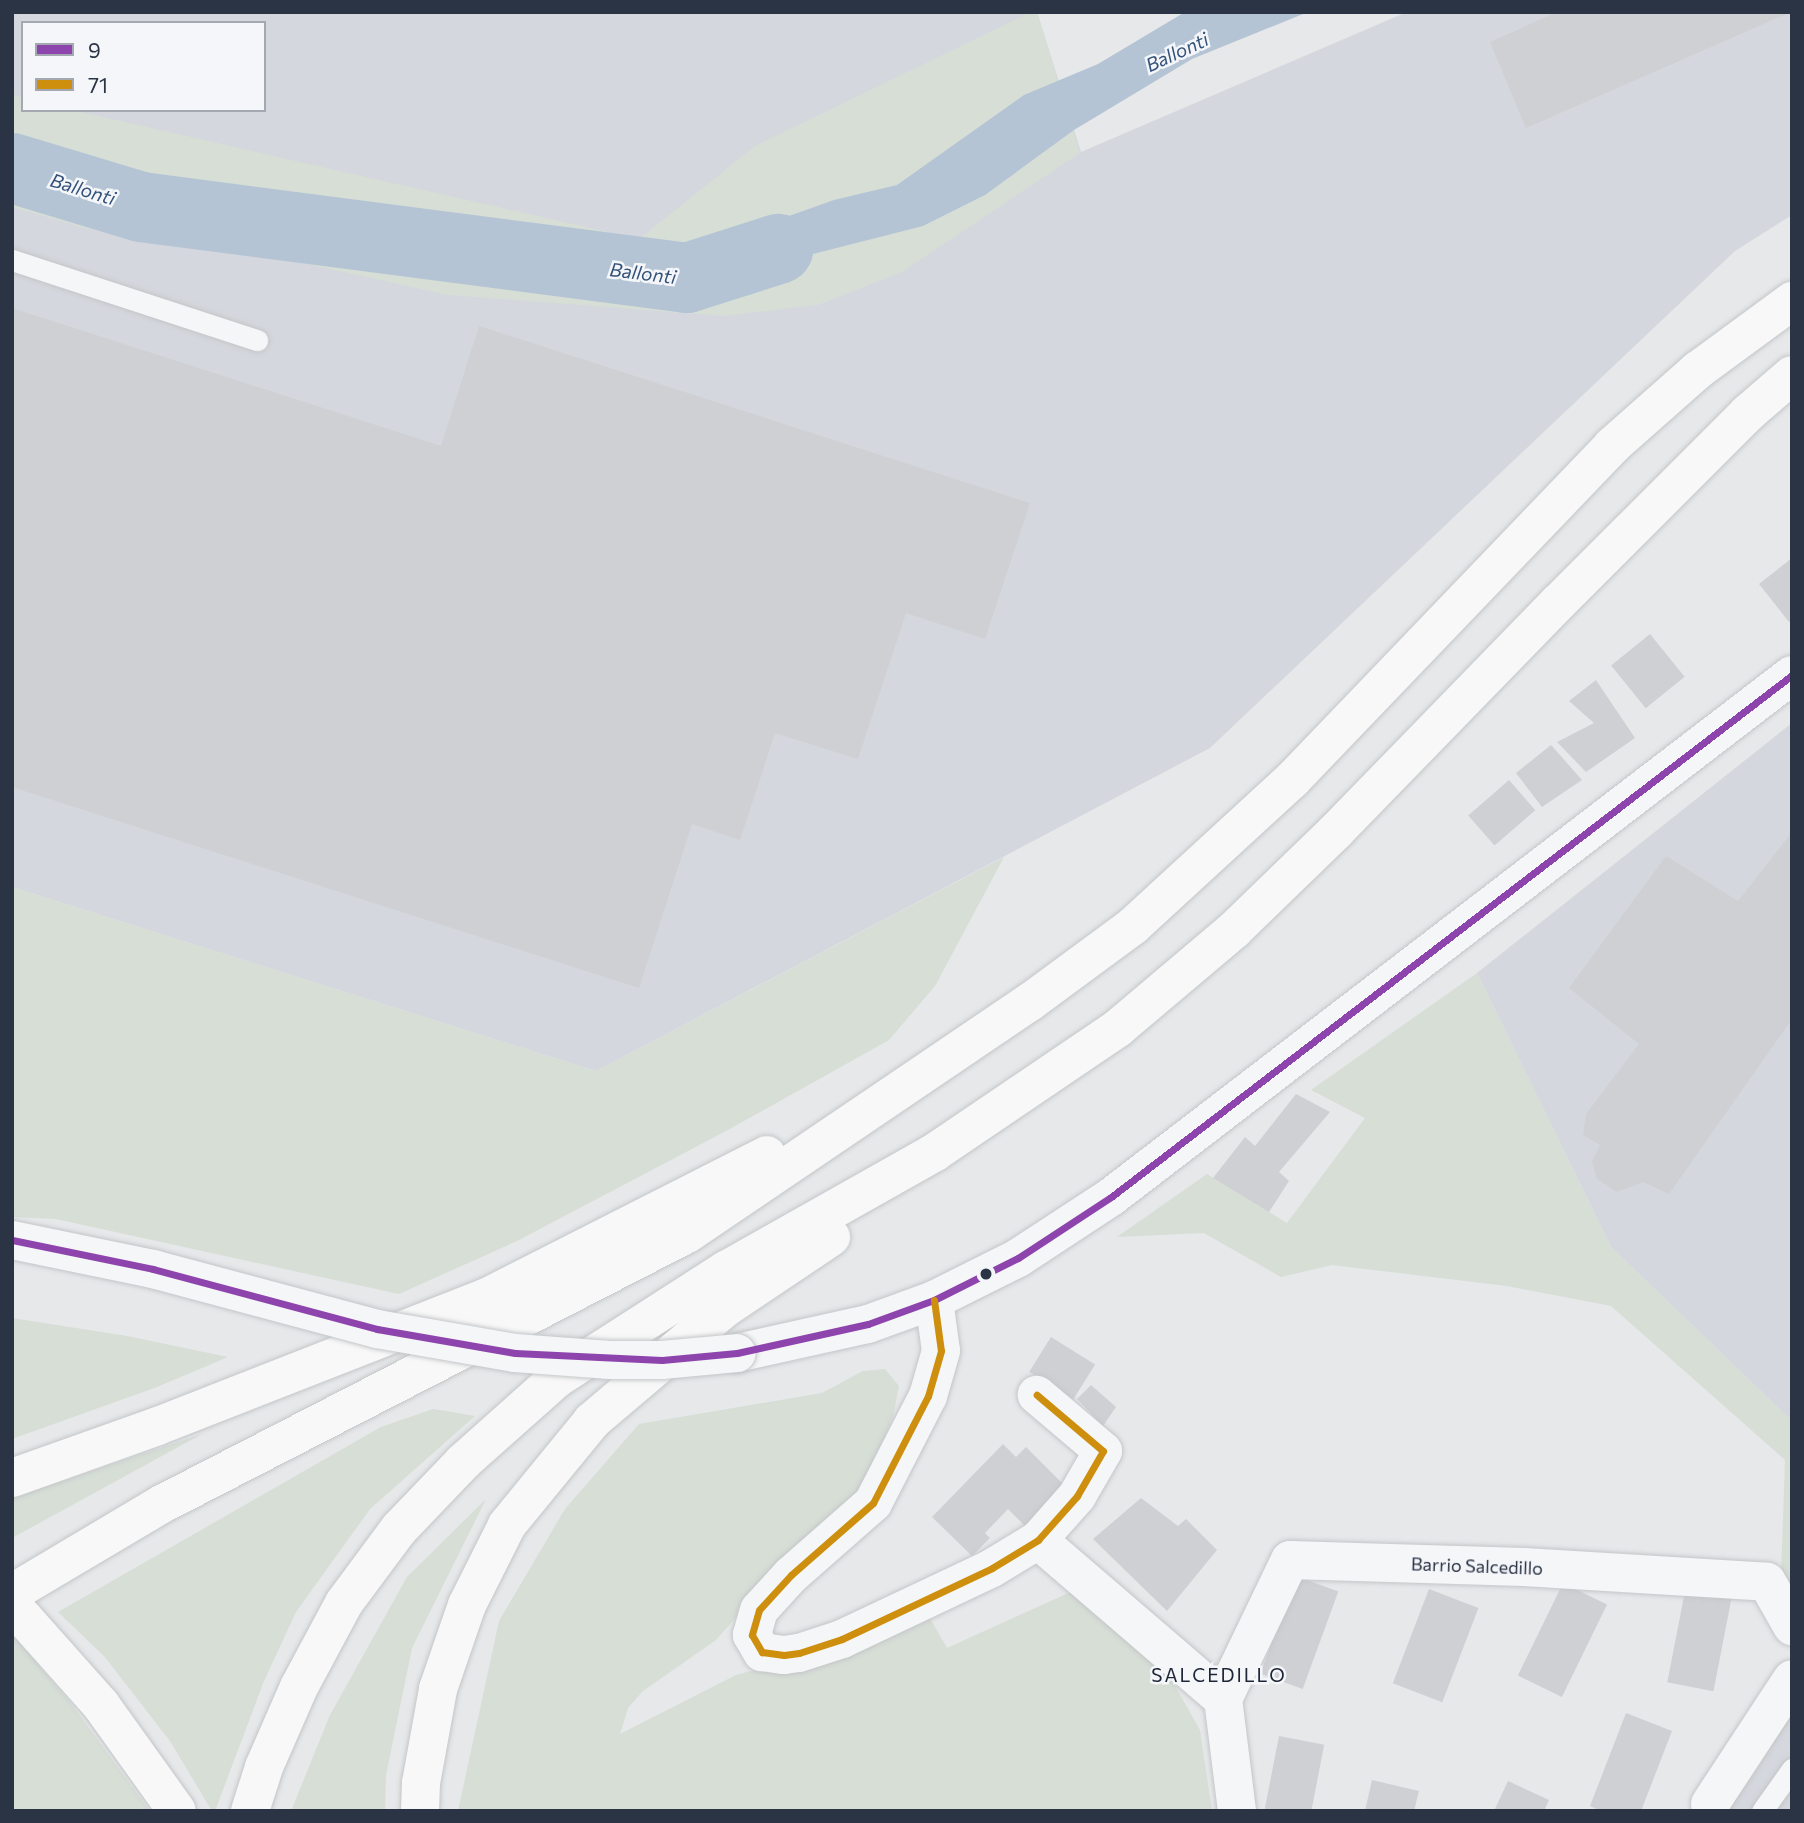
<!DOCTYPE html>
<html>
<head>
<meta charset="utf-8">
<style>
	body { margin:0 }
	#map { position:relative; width:1804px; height:1823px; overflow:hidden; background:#e6e8ea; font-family:Commissioner,sans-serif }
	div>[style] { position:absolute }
	.built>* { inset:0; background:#d4d7dd }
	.green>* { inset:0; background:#d6ded6 }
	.water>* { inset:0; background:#b4c4d5 }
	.river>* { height:70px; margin:-35px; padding:0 35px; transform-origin:35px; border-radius:35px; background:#b4c4d5 }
	.building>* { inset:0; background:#ced0d3; transform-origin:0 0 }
	.roads { filter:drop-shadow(0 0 2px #c4c6c8) drop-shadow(0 0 2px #c4c6c8) }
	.service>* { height:21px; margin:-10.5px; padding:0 10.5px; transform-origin:10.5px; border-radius:10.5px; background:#f5f6f7 }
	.minor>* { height:38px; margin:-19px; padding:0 19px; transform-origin:19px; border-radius:19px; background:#f5f6f7 }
	.tertiary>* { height:38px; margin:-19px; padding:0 19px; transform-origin:19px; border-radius:19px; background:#f5f6f7 }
	.motorway>* { height:38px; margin:-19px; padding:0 19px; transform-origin:19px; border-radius:19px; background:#f8f8f8 }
	.bridges { filter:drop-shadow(0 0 2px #c4c6c8) drop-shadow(0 0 2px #c4c6c8) }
	.tertiary-bridge>* { height:38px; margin:-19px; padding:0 19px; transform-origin:19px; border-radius:19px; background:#f5f6f7 }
	.bus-1>* { height:7px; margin:-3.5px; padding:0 3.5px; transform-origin:3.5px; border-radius:3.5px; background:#8e44ad }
	.bus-2>* { height:7px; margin:-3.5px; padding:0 3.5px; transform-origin:3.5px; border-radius:3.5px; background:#ce8f0e }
	.dots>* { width:19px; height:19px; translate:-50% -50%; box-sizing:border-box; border:4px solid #f4f6f9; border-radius:50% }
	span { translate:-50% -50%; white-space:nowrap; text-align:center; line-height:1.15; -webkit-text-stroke:5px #f4f6f9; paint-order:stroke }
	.street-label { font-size:18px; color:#2b3445 }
	.water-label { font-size:19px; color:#34527a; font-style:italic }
	.neighbourhood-label { font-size:19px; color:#1d2536; letter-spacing:2px }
	.frame { position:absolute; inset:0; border:14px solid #2b3445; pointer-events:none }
	.legend { position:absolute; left:21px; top:21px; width:245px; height:91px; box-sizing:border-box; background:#f4f6f9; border:2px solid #a4a8b1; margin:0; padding:9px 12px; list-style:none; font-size:21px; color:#2b3445 }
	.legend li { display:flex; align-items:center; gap:14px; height:35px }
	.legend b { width:35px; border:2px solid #a4a8b1 }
</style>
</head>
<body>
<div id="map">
	<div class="built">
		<div style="clip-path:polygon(evenodd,12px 12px,1037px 12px,1081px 152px,1407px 12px,1792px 12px,1792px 215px,1735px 251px,1210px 748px,596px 1071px,12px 887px,12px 12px,23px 23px,264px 23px,264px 110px,23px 110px,23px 23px)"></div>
		<div style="clip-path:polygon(1792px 723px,1792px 1421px,1611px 1247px,1477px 973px)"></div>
		<div style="clip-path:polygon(1792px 1708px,1792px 1811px,1714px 1811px)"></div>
	</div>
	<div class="green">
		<div style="clip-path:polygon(1031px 12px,1037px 12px,1080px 153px,902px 272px,818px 305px,724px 316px,448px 295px,112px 221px,88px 229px,12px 207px,12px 94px,23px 98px,23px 110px,72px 110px,639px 239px,755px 146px)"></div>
		<div style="clip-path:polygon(1004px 857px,935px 986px,889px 1040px,726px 1131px,517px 1241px,399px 1294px,56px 1219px,12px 1217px,12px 887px,596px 1071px)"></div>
		<div style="clip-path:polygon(1477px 973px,1611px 1247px,1792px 1421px,1792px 1598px,1781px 1576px,1785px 1460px,1611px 1306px,1507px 1286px,1332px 1265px,1281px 1277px,1204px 1233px,1117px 1237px,1207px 1174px,1287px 1223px,1365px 1118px,1311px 1090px)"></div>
		<div style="clip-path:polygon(12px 1318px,127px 1336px,228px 1357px,157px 1387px,12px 1439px)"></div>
		<div style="clip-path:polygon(885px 1369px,899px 1386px,893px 1417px,863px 1488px,776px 1572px,716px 1640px,643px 1691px,628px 1708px,620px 1734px,736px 1675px,809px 1656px,924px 1608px,947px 1648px,1075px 1590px,1166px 1670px,1200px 1730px,1212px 1811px,458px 1811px,499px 1621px,565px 1509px,639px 1424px,822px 1393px,863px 1371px)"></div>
		<div style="clip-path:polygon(433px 1409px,475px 1416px,370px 1509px,296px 1612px,264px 1681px,215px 1811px,212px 1811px,170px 1741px,104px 1656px,58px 1612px,381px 1427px)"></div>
		<div style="clip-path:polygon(202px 1434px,12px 1538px,12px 1498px)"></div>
		<div style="clip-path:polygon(486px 1499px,412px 1648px,386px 1775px,385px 1811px,291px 1811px,330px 1715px,407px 1577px)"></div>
		<div style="clip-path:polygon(12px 1634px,69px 1701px,150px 1811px,12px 1811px)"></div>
	</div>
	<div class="water">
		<div style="clip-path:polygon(1185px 12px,1308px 12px,1192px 59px,1074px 130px,985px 195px,923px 226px,750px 270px,687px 278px,662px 275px,772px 222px,834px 200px,897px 185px,1024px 95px,1098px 64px)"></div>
	</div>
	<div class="river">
		<div style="left:12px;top:168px;width:135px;rotate:16.8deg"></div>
		<div style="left:141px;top:207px;width:551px;rotate:7.41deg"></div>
		<div style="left:687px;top:278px;width:96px;rotate:-17.7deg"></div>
	</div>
	<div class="building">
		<div style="clip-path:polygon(1557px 12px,1791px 12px,1526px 128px,1490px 42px)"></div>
		<div style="clip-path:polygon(12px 308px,441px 446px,479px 326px,1030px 503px,985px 639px,906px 613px,858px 759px,775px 733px,740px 840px,692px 824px,639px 988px,12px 787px)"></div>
		<div style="clip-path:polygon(1792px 558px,1792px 620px,1789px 622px,1759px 584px)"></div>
		<div style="left:1650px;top:634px;width:55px;height:50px;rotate:51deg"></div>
		<div style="clip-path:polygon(1596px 680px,1635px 738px,1586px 772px,1557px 742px,1594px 723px,1569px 701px)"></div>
		<div style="clip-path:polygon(1551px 745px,1582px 780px,1542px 807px,1516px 773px)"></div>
		<div style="left:1509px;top:780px;width:40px;height:54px;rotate:49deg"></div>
		<div style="clip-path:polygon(1792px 832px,1792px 1019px,1669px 1194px,1643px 1182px,1617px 1192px,1597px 1179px,1592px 1161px,1600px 1145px,1583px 1135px,1586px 1114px,1639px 1044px,1569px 988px,1666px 856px,1738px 901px)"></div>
		<div style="clip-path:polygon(1296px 1094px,1330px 1112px,1279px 1172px,1289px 1181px,1269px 1212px,1213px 1178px,1245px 1137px,1255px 1146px)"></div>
		<div style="left:1051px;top:1337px;width:52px;height:41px;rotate:32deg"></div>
		<div style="clip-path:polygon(1091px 1385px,1116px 1407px,1103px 1426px,1077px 1399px)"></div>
		<div style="clip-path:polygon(1003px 1444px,1016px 1457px,1026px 1447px,1067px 1488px,1027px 1528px,1008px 1509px,985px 1533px,990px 1538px,972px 1556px,932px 1517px)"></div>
		<div style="clip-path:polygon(1141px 1498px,1178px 1526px,1186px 1519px,1217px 1550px,1167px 1611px,1093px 1539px)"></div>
		<div style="left:1296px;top:1576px;width:45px;height:104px;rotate:20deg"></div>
		<div style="left:1563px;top:1583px;width:49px;height:103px;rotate:26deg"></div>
		<div style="left:1686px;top:1586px;width:47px;height:98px;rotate:11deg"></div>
		<div style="left:1429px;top:1589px;width:53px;height:101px;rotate:21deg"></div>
		<div style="clip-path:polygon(1626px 1713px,1672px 1731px,1641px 1811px,1601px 1811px,1590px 1806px)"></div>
		<div style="left:1279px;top:1736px;width:46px;height:76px;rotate:11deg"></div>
		<div style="clip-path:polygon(1372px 1780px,1419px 1791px,1414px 1811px,1365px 1811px)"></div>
		<div style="clip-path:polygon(1508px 1781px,1549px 1800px,1544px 1811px,1494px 1811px)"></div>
	</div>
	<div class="roads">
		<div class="service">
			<div style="left:12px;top:260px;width:258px;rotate:18.1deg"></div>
			<div style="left:1762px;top:1811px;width:52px;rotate:-54.5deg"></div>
		</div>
		<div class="minor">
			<div style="left:934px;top:1300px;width:51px;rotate:82.2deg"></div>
			<div style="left:941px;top:1351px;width:47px;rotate:106.1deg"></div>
			<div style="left:928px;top:1396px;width:120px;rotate:117.2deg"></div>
			<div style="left:873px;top:1503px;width:109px;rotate:138.7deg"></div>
			<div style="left:791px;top:1575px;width:47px;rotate:132.4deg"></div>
			<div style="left:759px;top:1610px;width:26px;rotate:106deg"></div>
			<div style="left:752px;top:1635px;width:20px;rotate:60deg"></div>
			<div style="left:762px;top:1652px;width:22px;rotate:8deg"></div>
			<div style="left:784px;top:1655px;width:15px;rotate:-8deg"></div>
			<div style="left:799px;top:1653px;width:45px;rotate:-18deg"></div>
			<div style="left:842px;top:1639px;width:166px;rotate:-25.3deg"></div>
			<div style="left:992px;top:1568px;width:54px;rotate:-31.3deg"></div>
			<div style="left:1038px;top:1540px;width:59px;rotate:-48.4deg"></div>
			<div style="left:1077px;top:1496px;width:52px;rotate:-60deg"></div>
			<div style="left:1103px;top:1451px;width:87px;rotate:-139.7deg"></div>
			<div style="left:1038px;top:1540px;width:244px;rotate:40.7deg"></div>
			<div style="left:1710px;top:1804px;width:149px;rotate:-56.7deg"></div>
			<div style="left:1237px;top:1811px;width:113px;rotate:-97.1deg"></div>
			<div style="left:1223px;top:1699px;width:154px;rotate:-64.3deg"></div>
			<div style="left:1290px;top:1560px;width:234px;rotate:1.7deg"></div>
			<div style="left:1524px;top:1567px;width:243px;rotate:3.5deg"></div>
			<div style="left:1767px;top:1582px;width:51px;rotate:60.4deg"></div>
		</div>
		<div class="tertiary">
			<div style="left:737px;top:1353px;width:134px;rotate:-12.5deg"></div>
			<div style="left:868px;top:1324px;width:70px;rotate:-20deg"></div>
			<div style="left:934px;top:1300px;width:94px;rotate:-26.6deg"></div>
			<div style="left:1018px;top:1258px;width:111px;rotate:-33.3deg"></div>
			<div style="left:1111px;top:1197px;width:858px;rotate:-37.47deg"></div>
		</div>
		<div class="motorway">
			<div style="left:12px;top:1478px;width:155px;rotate:-19.6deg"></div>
			<div style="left:158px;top:1426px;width:351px;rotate:-21.4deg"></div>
			<div style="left:485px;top:1298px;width:316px;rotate:-26.9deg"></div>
			<div style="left:12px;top:1593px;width:174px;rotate:-30.7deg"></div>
			<div style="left:162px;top:1504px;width:590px;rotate:-27.22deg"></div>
			<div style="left:687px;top:1234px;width:414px;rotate:-34.1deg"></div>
			<div style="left:1030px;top:1002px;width:128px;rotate:-36.4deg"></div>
			<div style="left:1133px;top:926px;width:216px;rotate:-42.6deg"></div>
			<div style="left:1292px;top:780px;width:463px;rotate:-46.2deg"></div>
			<div style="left:1612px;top:446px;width:115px;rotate:-41.5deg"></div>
			<div style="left:1698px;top:370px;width:117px;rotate:-36.3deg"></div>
			<div style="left:12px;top:1605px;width:134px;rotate:48.3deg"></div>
			<div style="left:101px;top:1705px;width:130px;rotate:54.4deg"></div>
			<div style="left:250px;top:1811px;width:46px;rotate:-72.3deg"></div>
			<div style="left:264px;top:1767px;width:87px;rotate:-66.4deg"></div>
			<div style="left:299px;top:1687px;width:95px;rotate:-61.8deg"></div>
			<div style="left:344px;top:1603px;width:92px;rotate:-53.4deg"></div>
			<div style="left:399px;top:1529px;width:93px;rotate:-46.3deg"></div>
			<div style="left:463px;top:1462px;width:125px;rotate:-41.7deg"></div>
			<div style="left:556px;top:1379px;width:202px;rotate:-32.7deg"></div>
			<div style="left:726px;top:1270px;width:240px;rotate:-29.4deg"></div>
			<div style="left:935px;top:1152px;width:221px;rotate:-34.1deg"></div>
			<div style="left:1118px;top:1028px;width:152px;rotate:-40.2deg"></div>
			<div style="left:1234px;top:930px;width:142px;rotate:-44.1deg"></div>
			<div style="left:1336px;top:831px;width:318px;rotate:-45.8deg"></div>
			<div style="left:1558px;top:603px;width:269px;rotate:-45deg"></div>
			<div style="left:1748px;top:413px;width:58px;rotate:-40.8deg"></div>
			<div style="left:420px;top:1811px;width:28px;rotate:-88deg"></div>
			<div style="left:421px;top:1783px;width:96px;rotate:-79.7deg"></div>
			<div style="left:438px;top:1689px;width:89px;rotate:-71deg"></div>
			<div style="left:467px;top:1605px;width:89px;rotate:-63.4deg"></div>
			<div style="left:507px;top:1525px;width:134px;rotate:-50.7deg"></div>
			<div style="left:592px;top:1421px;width:173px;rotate:-40.3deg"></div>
			<div style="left:724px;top:1309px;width:129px;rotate:-33.9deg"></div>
		</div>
	</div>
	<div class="bridges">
		<div class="tertiary-bridge">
			<div style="left:12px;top:1240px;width:144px;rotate:11.6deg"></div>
			<div style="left:153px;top:1269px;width:232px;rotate:15deg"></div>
			<div style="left:377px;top:1329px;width:140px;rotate:9.9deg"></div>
			<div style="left:515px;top:1353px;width:95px;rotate:4.2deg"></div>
			<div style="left:610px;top:1360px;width:52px"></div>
			<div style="left:662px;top:1360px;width:75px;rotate:-5.3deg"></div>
		</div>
	</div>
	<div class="bus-1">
		<div style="left:12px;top:1240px;width:144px;rotate:11.6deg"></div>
		<div style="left:153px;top:1269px;width:232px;rotate:15deg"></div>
		<div style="left:377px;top:1329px;width:140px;rotate:9.9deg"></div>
		<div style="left:515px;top:1353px;width:147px;rotate:2.7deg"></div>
		<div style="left:662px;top:1360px;width:75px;rotate:-5.3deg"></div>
		<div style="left:737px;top:1353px;width:134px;rotate:-12.5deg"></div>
		<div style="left:868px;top:1324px;width:70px;rotate:-20deg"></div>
		<div style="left:934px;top:1300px;width:94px;rotate:-26.6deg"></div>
		<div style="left:1018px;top:1258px;width:111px;rotate:-33.3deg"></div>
		<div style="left:1111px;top:1197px;width:858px;rotate:-37.47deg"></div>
	</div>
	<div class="bus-2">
		<div style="left:934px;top:1300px;width:51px;rotate:82.2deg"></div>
		<div style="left:941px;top:1351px;width:47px;rotate:106.1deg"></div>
		<div style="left:928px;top:1396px;width:120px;rotate:117.2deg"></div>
		<div style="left:873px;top:1503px;width:109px;rotate:138.7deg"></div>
		<div style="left:791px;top:1575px;width:47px;rotate:132.4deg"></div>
		<div style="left:759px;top:1610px;width:26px;rotate:106deg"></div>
		<div style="left:752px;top:1635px;width:20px;rotate:60deg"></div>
		<div style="left:762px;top:1652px;width:22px;rotate:8deg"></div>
		<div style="left:784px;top:1655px;width:15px;rotate:-8deg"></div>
		<div style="left:799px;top:1653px;width:45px;rotate:-18deg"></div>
		<div style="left:842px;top:1639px;width:166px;rotate:-25.3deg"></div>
		<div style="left:992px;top:1568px;width:54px;rotate:-31.3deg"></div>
		<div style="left:1038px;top:1540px;width:59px;rotate:-48.4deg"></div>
		<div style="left:1077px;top:1496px;width:52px;rotate:-60deg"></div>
		<div style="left:1103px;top:1451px;width:87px;rotate:-139.7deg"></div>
	</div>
	<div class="dots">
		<div style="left:986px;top:1274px;background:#2b3445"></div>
	</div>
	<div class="street-label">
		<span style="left:1477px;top:1566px;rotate:2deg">Barrio Salcedillo</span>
	</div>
	<div class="water-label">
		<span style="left:1177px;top:52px;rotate:-25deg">Ballonti</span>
		<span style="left:83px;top:189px;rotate:17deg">Ballonti</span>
		<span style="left:643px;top:273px;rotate:7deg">Ballonti</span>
	</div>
	<div class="neighbourhood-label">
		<span style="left:1219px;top:1675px">SALCEDILLO</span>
	</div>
	<div class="frame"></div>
	<ul class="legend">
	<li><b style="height:9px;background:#8e44ad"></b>9</li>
	<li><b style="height:9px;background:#ce8f0e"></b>71</li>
	</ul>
</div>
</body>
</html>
